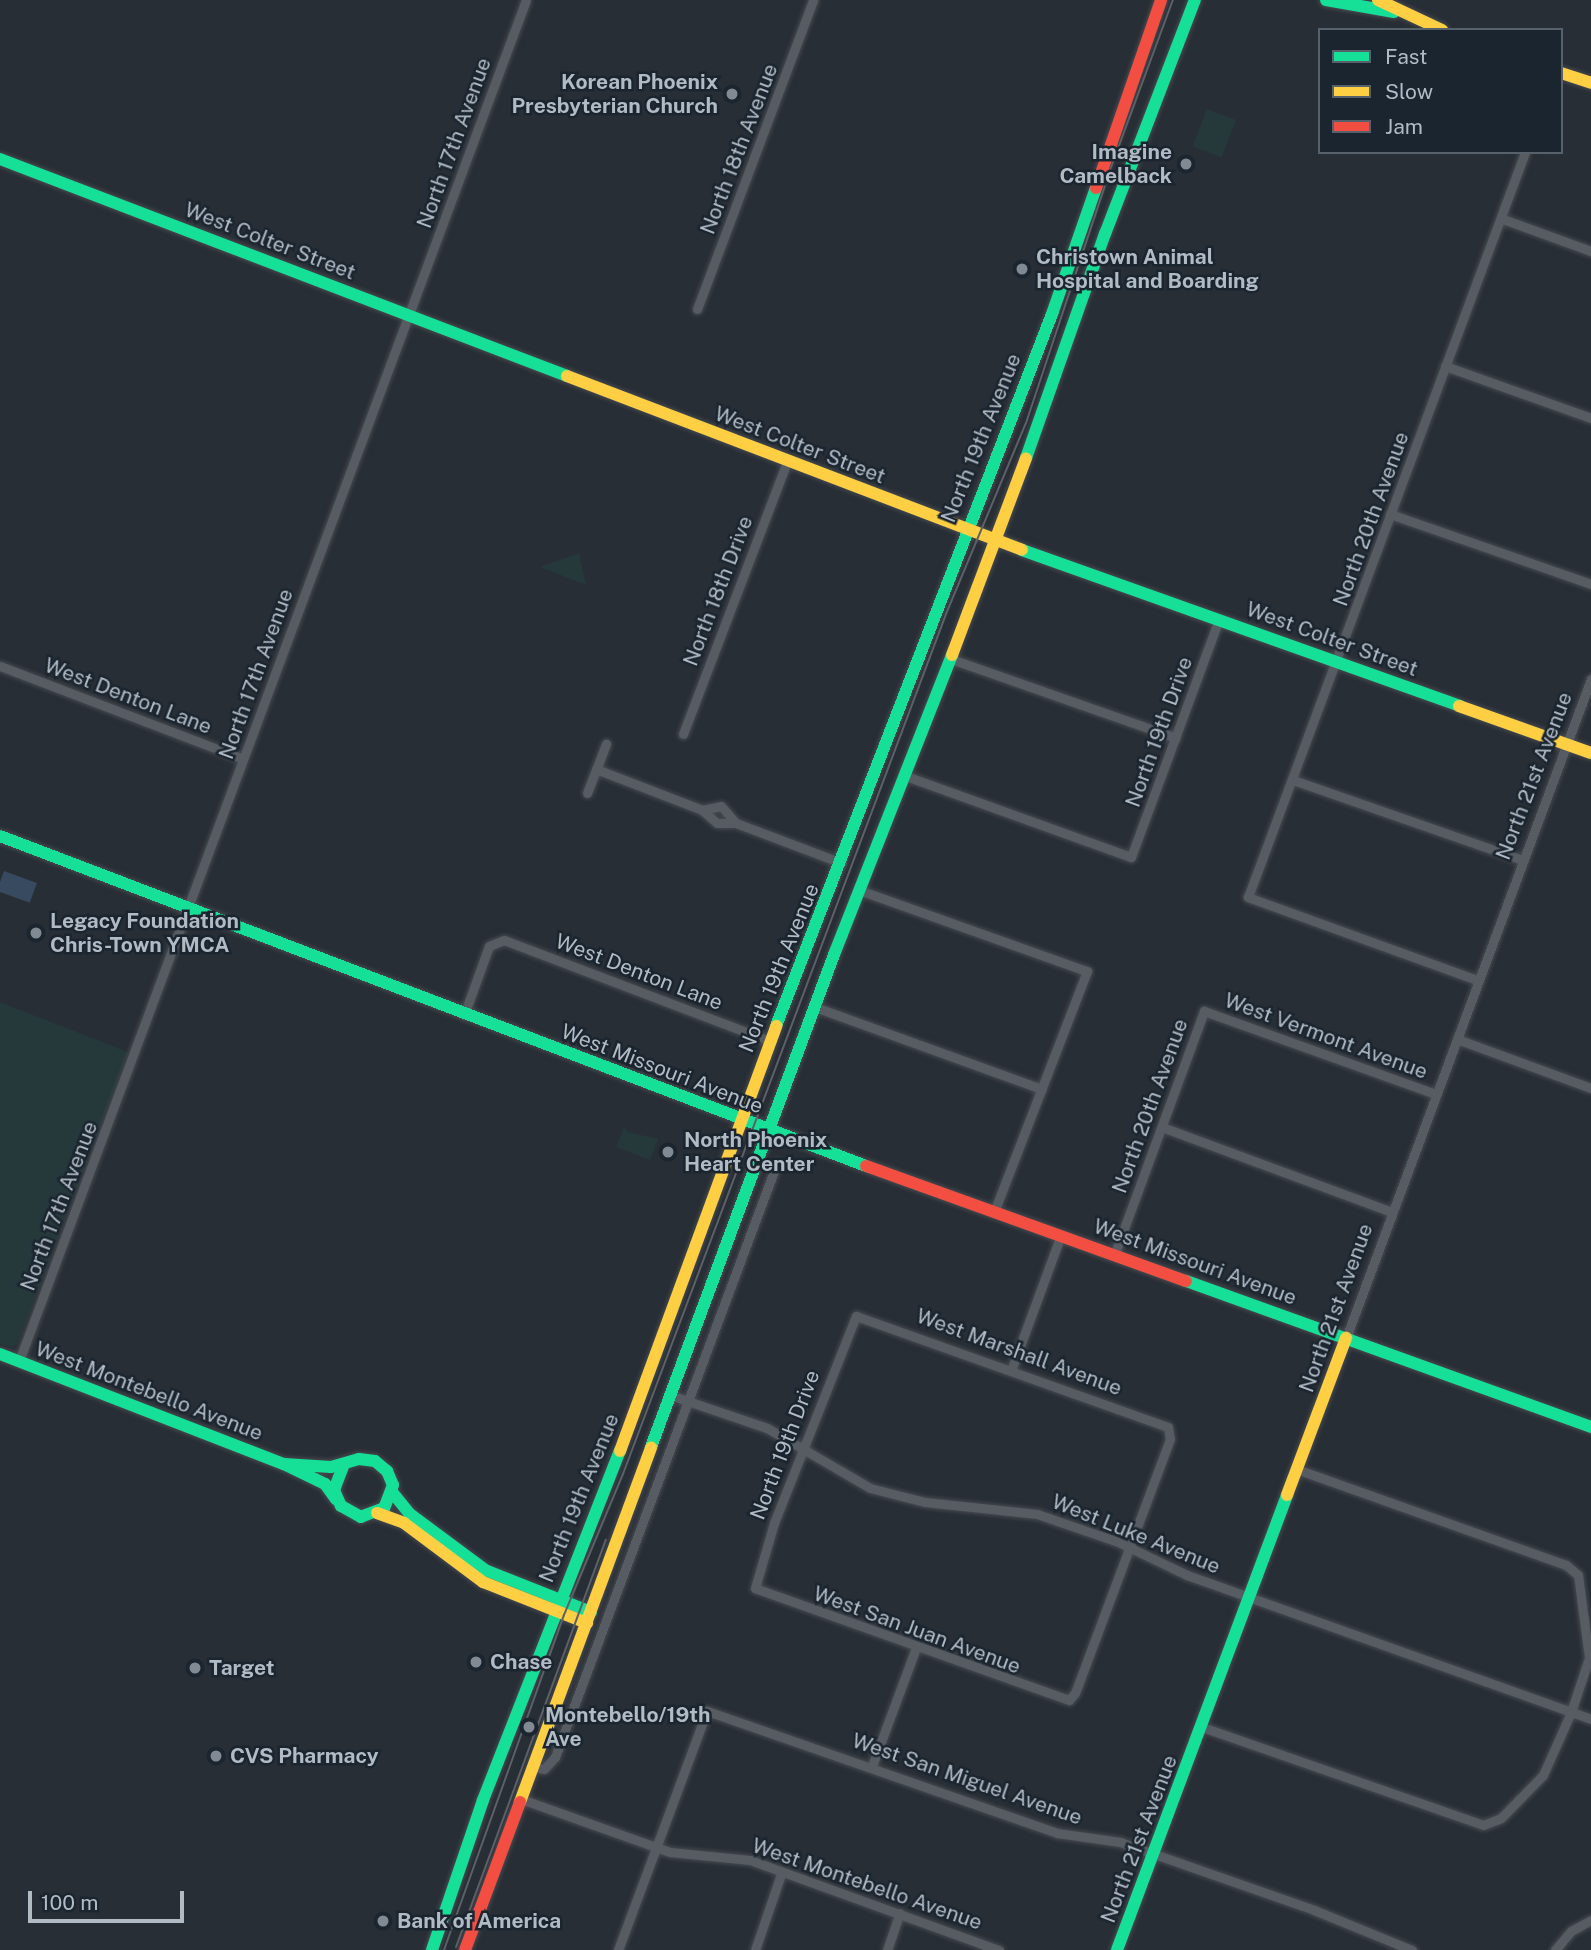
<!DOCTYPE html>
<html>
<head>
<meta charset="utf-8">
<style>
	body { margin:0 }
	#map { position:relative; width:1591px; height:1950px; overflow:hidden; background:#282e35; font-family:"Public Sans",sans-serif }
	div>[style] { position:absolute }
	.green>* { inset:0; background:#25383a; transform-origin:0 0 }
	.water>* { inset:0; background:#374a5f; transform-origin:0 0 }
	.roads { filter:drop-shadow(0 0 2px #464a50) drop-shadow(0 0 2px #464a50) }
	.street>* { height:9px; margin:-4.5px; padding:0 4.5px; transform-origin:4.5px; border-radius:4.5px; background:#575c63 }
	.fast>* { height:12px; margin:-6px; padding:0 6px; transform-origin:6px; border-radius:6px; background:#16e098 }
	.slow>* { height:12px; margin:-6px; padding:0 6px; transform-origin:6px; border-radius:6px; background:#ffcf43 }
	.jam>* { height:12px; margin:-6px; padding:0 6px; transform-origin:6px; border-radius:6px; background:#f24e42 }
	.tram>* { height:2px; margin:-1px; padding:0 1px; transform-origin:1px; border-radius:1px; background:#5b6166 }
	.dots>* { width:19px; height:19px; translate:-50% -50%; box-sizing:border-box; border:4px solid #1b252f; border-radius:50% }
	span { translate:-50% -50%; white-space:nowrap; text-align:center; line-height:1.15; -webkit-text-stroke:5px #1b252f; paint-order:stroke }
	.poi-label { font-size:21px; color:#b1bbc6; font-weight:700 }
	.right { translate:-100% -50%; text-align:right }
	.left { translate:0 -50%; text-align:left }
	.street-label { font-size:21px; color:#b1bbc6 }
	.legend { position:absolute; left:1318px; top:28px; width:245px; height:126px; box-sizing:border-box; background:#1b252f; border:2px solid #57616b; margin:0; padding:9px 12px; list-style:none; font-size:21px; color:#b1bbc6 }
	.legend li { display:flex; align-items:center; gap:14px; height:35px }
	.legend b { width:35px; border:2px solid #57616b }
	.scale { position:absolute; left:28px; top:1891px; width:156px; height:32px; box-sizing:border-box; border:4px solid #b1bbc6; border-top:0; padding-left:9px; font-size:21px; line-height:24px; white-space:nowrap; color:#b1bbc6; -webkit-text-stroke:5px #1b252f; paint-order:stroke }
</style>
</head>
<body>
<div id="map">
	<div class="green">
		<div style="left:1207px;top:109px;width:31px;height:40px;rotate:21deg"></div>
		<div style="clip-path:polygon(579px 553px,586px 585px,540px 567px)"></div>
		<div style="clip-path:polygon(0 1002px,128px 1052px,18px 1343px,13px 1347px,0 1344px)"></div>
		<div style="clip-path:polygon(624px 1127px,628px 1132px,658px 1139px,650px 1160px,616px 1147px)"></div>
	</div>
	<div class="water">
		<div style="left:4px;top:871px;width:35px;height:21px;rotate:20deg"></div>
	</div>
	<div class="roads">
		<div class="street">
			<div style="left:1503px;top:219px;width:94px;rotate:20deg"></div>
			<div style="left:697px;top:309px;width:330px;rotate:-69.4deg"></div>
			<div style="left:1445px;top:366px;width:155px;rotate:19.6deg"></div>
			<div style="left:1390px;top:514px;width:213px;rotate:19.2deg"></div>
			<div style="left:951px;top:659px;width:238px;rotate:19.3deg"></div>
			<div style="left:0;top:666px;width:260px;rotate:20.9deg"></div>
			<div style="left:683px;top:734px;width:292px;rotate:-69.1deg"></div>
			<div style="left:596px;top:769px;width:114px;rotate:21.1deg"></div>
			<div style="left:702px;top:810px;width:20px;rotate:41deg"></div>
			<div style="left:717px;top:823px;width:19px"></div>
			<div style="left:736px;top:823px;width:113px;rotate:20.7deg"></div>
			<div style="left:903px;top:775px;width:242px;rotate:19.8deg"></div>
			<div style="left:1131px;top:857px;width:254px;rotate:-69.7deg"></div>
			<div style="left:1293px;top:780px;width:244px;rotate:19.2deg"></div>
			<div style="left:587px;top:793px;width:53px;rotate:-68.8deg"></div>
			<div style="left:702px;top:810px;width:19px;rotate:-12deg"></div>
			<div style="left:721px;top:806px;width:23px;rotate:49deg"></div>
			<div style="left:859px;top:890px;width:242px;rotate:19.6deg"></div>
			<div style="left:1087px;top:971px;width:258px;rotate:111.1deg"></div>
			<div style="left:1477px;top:980px;width:244px;rotate:-160.1deg"></div>
			<div style="left:1248px;top:897px;width:795px;rotate:-69.6deg"></div>
			<div style="left:815px;top:1007px;width:241px;rotate:19.9deg"></div>
			<div style="left:464px;top:1015px;width:73px;rotate:-70.1deg"></div>
			<div style="left:489px;top:946px;width:16px;rotate:-22deg"></div>
			<div style="left:504px;top:940px;width:285px;rotate:20.8deg"></div>
			<div style="left:1457px;top:1039px;width:143px;rotate:20.1deg"></div>
			<div style="left:1162px;top:1127px;width:245px;rotate:20.3deg"></div>
			<div style="left:1115px;top:1253px;width:258px;rotate:-69.8deg"></div>
			<div style="left:1204px;top:1011px;width:246px;rotate:19.7deg"></div>
			<div style="left:856px;top:1316px;width:331px;rotate:19.6deg"></div>
			<div style="left:1168px;top:1427px;width:12px;rotate:81deg"></div>
			<div style="left:1170px;top:1439px;width:271px;rotate:110.5deg"></div>
			<div style="left:1075px;top:1693px;width:9px;rotate:131deg"></div>
			<div style="left:1069px;top:1700px;width:333px;rotate:-160.4deg"></div>
			<div style="left:755px;top:1588px;width:68px;rotate:-73.7deg"></div>
			<div style="left:774px;top:1523px;width:223px;rotate:-68.4deg"></div>
			<div style="left:1346px;top:1338px;width:703px;rotate:-69.61deg"></div>
			<div style="left:19px;top:1361px;width:1452px;rotate:-69.57deg"></div>
			<div style="left:1012px;top:1368px;width:142px;rotate:-69.8deg"></div>
			<div style="left:670px;top:1395px;width:102px;rotate:18.8deg"></div>
			<div style="left:767px;top:1428px;width:119px;rotate:30.2deg"></div>
			<div style="left:870px;top:1488px;width:57px;rotate:14.3deg"></div>
			<div style="left:925px;top:1502px;width:113px;rotate:6.1deg"></div>
			<div style="left:1037px;top:1514px;width:83px;rotate:18.9deg"></div>
			<div style="left:1116px;top:1541px;width:79px;rotate:25.6deg"></div>
			<div style="left:1187px;top:1575px;width:429px;rotate:19.6deg"></div>
			<div style="left:1202px;top:1727px;width:298px;rotate:19.2deg"></div>
			<div style="left:1483px;top:1825px;width:19px;rotate:-21deg"></div>
			<div style="left:1501px;top:1818px;width:60px;rotate:-45.7deg"></div>
			<div style="left:1543px;top:1775px;width:69px;rotate:-66deg"></div>
			<div style="left:1571px;top:1712px;width:57px;rotate:-71.6deg"></div>
			<div style="left:1589px;top:1658px;width:84px;rotate:-97.5deg"></div>
			<div style="left:1578px;top:1575px;width:16px;rotate:-140deg"></div>
			<div style="left:1566px;top:1565px;width:287px;rotate:-160.4deg"></div>
			<div style="left:872px;top:1766px;width:126px;rotate:-69.6deg"></div>
			<div style="left:533px;top:1767px;width:11px;rotate:10deg"></div>
			<div style="left:544px;top:1769px;width:16px;rotate:-47deg"></div>
			<div style="left:555px;top:1757px;width:634px;rotate:-69.51deg"></div>
			<div style="left:521px;top:1799px;width:158px;rotate:19.6deg"></div>
			<div style="left:670px;top:1852px;width:80px;rotate:5.7deg"></div>
			<div style="left:750px;top:1860px;width:265px;rotate:19.9deg"></div>
			<div style="left:618px;top:1950px;width:255px;rotate:-69.6deg"></div>
			<div style="left:707px;top:1711px;width:371px;rotate:19.2deg"></div>
			<div style="left:1057px;top:1833px;width:64px;rotate:8.1deg"></div>
			<div style="left:1120px;top:1842px;width:206px;rotate:19.3deg"></div>
			<div style="left:1314px;top:1910px;width:106px;rotate:22.2deg"></div>
			<div style="left:755px;top:1950px;width:83px;rotate:-71.1deg"></div>
			<div style="left:887px;top:1950px;width:39px;rotate:-71deg"></div>
			<div style="left:1555px;top:1950px;width:25px;rotate:-50deg"></div>
			<div style="left:1571px;top:1931px;width:23px;rotate:-29deg"></div>
		</div>
		<div class="fast">
			<div style="left:1326px;top:0;width:69px;rotate:10deg"></div>
			<div style="left:0;top:159px;width:607px;rotate:20.94deg"></div>
			<div style="left:1026px;top:458px;width:238px;rotate:-70.6deg"></div>
			<div style="left:1105px;top:234px;width:251px;rotate:-69deg"></div>
			<div style="left:1022px;top:550px;width:464px;rotate:19.6deg"></div>
			<div style="left:0;top:836px;width:927px;rotate:20.86deg"></div>
			<div style="left:776px;top:1026px;width:764px;rotate:-68.81deg"></div>
			<div style="left:1052px;top:314px;width:133px;rotate:-70.8deg"></div>
			<div style="left:1186px;top:1281px;width:431px;rotate:19.8deg"></div>
			<div style="left:0;top:1354px;width:305px;rotate:21.2deg"></div>
			<div style="left:284px;top:1464px;width:46px;rotate:26deg"></div>
			<div style="left:325px;top:1484px;width:19px;rotate:54deg"></div>
			<div style="left:651px;top:1447px;width:528px;rotate:-69.61deg"></div>
			<div style="left:835px;top:952px;width:319px;rotate:-68.5deg"></div>
			<div style="left:284px;top:1464px;width:47px;rotate:3.7deg"></div>
			<div style="left:331px;top:1467px;width:29px;rotate:-16deg"></div>
			<div style="left:359px;top:1459px;width:16px;rotate:7deg"></div>
			<div style="left:375px;top:1461px;width:16px;rotate:40deg"></div>
			<div style="left:387px;top:1471px;width:15px;rotate:67deg"></div>
			<div style="left:393px;top:1485px;width:25px;rotate:111deg"></div>
			<div style="left:384px;top:1508px;width:25px;rotate:159deg"></div>
			<div style="left:361px;top:1517px;width:23px;rotate:-151deg"></div>
			<div style="left:341px;top:1506px;width:17px;rotate:-114deg"></div>
			<div style="left:334px;top:1490px;width:25px;rotate:-69deg"></div>
			<div style="left:392px;top:1492px;width:28px;rotate:51deg"></div>
			<div style="left:410px;top:1514px;width:94px;rotate:36.7deg"></div>
			<div style="left:485px;top:1570px;width:114px;rotate:21.6deg"></div>
			<div style="left:432px;top:1950px;width:158px;rotate:-71.2deg"></div>
			<div style="left:483px;top:1800px;width:375px;rotate:-68.6deg"></div>
			<div style="left:1117px;top:1950px;width:486px;rotate:-69.5deg"></div>
		</div>
		<div class="slow">
			<div style="left:1378px;top:0;width:71px;rotate:25.1deg"></div>
			<div style="left:1561px;top:73px;width:32px;rotate:18deg"></div>
			<div style="left:567px;top:376px;width:487px;rotate:20.9deg"></div>
			<div style="left:952px;top:655px;width:210px;rotate:-69.4deg"></div>
			<div style="left:1459px;top:706px;width:140px;rotate:19.6deg"></div>
			<div style="left:620px;top:1451px;width:453px;rotate:-69.8deg"></div>
			<div style="left:1287px;top:1495px;width:168px;rotate:-69.4deg"></div>
			<div style="left:377px;top:1513px;width:29px;rotate:20deg"></div>
			<div style="left:404px;top:1523px;width:99px;rotate:36.8deg"></div>
			<div style="left:483px;top:1582px;width:112px;rotate:21.5deg"></div>
			<div style="left:520px;top:1802px;width:378px;rotate:-69.7deg"></div>
		</div>
		<div class="jam">
			<div style="left:1096px;top:188px;width:199px;rotate:-70.9deg"></div>
			<div style="left:866px;top:1166px;width:340px;rotate:19.8deg"></div>
			<div style="left:465px;top:1950px;width:158px;rotate:-69.6deg"></div>
		</div>
	</div>
	<div class="tram">
		<div style="left:456px;top:1947px;width:434px;rotate:-69.8deg"></div>
		<div style="left:444px;top:1950px;width:356px;rotate:-70.3deg"></div>
		<div style="left:564px;top:1615px;width:153px;rotate:-67.3deg"></div>
		<div style="left:623px;top:1474px;width:919px;rotate:-69.41deg"></div>
		<div style="left:946px;top:614px;width:210px;rotate:-67.3deg"></div>
		<div style="left:1027px;top:420px;width:263px;rotate:-71.6deg"></div>
		<div style="left:1110px;top:170px;width:181px;rotate:-69.7deg"></div>
	</div>
	<div class="dots">
		<div style="left:732px;top:94px;background:#818a93"></div>
		<div style="left:1186px;top:164px;background:#818a93"></div>
		<div style="left:1022px;top:269px;background:#818a93"></div>
		<div style="left:36px;top:933px;background:#818a93"></div>
		<div style="left:668px;top:1152px;background:#818a93"></div>
		<div style="left:476px;top:1662px;background:#818a93"></div>
		<div style="left:195px;top:1668px;background:#818a93"></div>
		<div style="left:529px;top:1727px;background:#818a93"></div>
		<div style="left:216px;top:1756px;background:#818a93"></div>
		<div style="left:383px;top:1921px;background:#818a93"></div>
	</div>
	<div class="poi-label">
		<span class="right" style="left:718px;top:94px">Korean Phoenix<br>Presbyterian Church</span>
		<span class="right" style="left:1172px;top:164px">Imagine<br>Camelback</span>
		<span class="left" style="left:1036px;top:269px">Christown Animal<br>Hospital and Boarding</span>
		<span class="left" style="left:50px;top:933px">Legacy Foundation<br>Chris-Town YMCA</span>
		<span class="left" style="left:684px;top:1152px">North Phoenix<br>Heart Center</span>
		<span class="left" style="left:490px;top:1662px">Chase</span>
		<span class="left" style="left:209px;top:1668px">Target</span>
		<span class="left" style="left:545px;top:1727px">Montebello/19th<br>Ave</span>
		<span class="left" style="left:230px;top:1756px">CVS Pharmacy</span>
		<span class="left" style="left:397px;top:1921px">Bank of America</span>
	</div>
	<div class="street-label">
		<span style="left:454px;top:143px;rotate:-70deg">North 17th Avenue</span>
		<span style="left:739px;top:149px;rotate:-69deg">North 18th Avenue</span>
		<span style="left:270px;top:241px;rotate:21deg">West Colter Street</span>
		<span style="left:981px;top:438px;rotate:-68deg">North 19th Avenue</span>
		<span style="left:800px;top:445px;rotate:21deg">West Colter Street</span>
		<span style="left:1371px;top:519px;rotate:-70deg">North 20th Avenue</span>
		<span style="left:718px;top:591px;rotate:-69deg">North 18th Drive</span>
		<span style="left:1332px;top:639px;rotate:20deg">West Colter Street</span>
		<span style="left:256px;top:674px;rotate:-70deg">North 17th Avenue</span>
		<span style="left:128px;top:696px;rotate:21deg">West Denton Lane</span>
		<span style="left:1159px;top:732px;rotate:-70deg">North 19th Drive</span>
		<span style="left:1534px;top:776px;rotate:-69deg">North 21st Avenue</span>
		<span style="left:779px;top:968px;rotate:-68deg">North 19th Avenue</span>
		<span style="left:639px;top:972px;rotate:21deg">West Denton Lane</span>
		<span style="left:1326px;top:1036px;rotate:20deg">West Vermont Avenue</span>
		<span style="left:662px;top:1069px;rotate:21deg">West Missouri Avenue</span>
		<span style="left:1150px;top:1106px;rotate:-70deg">North 20th Avenue</span>
		<span style="left:59px;top:1206px;rotate:-69deg">North 17th Avenue</span>
		<span style="left:1195px;top:1262px;rotate:20deg">West Missouri Avenue</span>
		<span style="left:1336px;top:1308px;rotate:-70deg">North 21st Avenue</span>
		<span style="left:1019px;top:1352px;rotate:20deg">West Marshall Avenue</span>
		<span style="left:149px;top:1391px;rotate:21deg">West Montebello Avenue</span>
		<span style="left:785px;top:1445px;rotate:-69deg">North 19th Drive</span>
		<span style="left:579px;top:1498px;rotate:-68deg">North 19th Avenue</span>
		<span style="left:1136px;top:1534px;rotate:22deg">West Luke Avenue</span>
		<span style="left:917px;top:1630px;rotate:20deg">West San Juan Avenue</span>
		<span style="left:967px;top:1779px;rotate:19deg">West San Miguel Avenue</span>
		<span style="left:1139px;top:1839px;rotate:-69deg">North 21st Avenue</span>
		<span style="left:867px;top:1884px;rotate:19deg">West Montebello Avenue</span>
	</div>
	<ul class="legend">
	<li><b style="height:9px;background:#16e098"></b>Fast</li>
	<li><b style="height:9px;background:#ffcf43"></b>Slow</li>
	<li><b style="height:9px;background:#f24e42"></b>Jam</li>
	</ul>
	<div class="scale">100 m</div>
</div>
</body>
</html>
